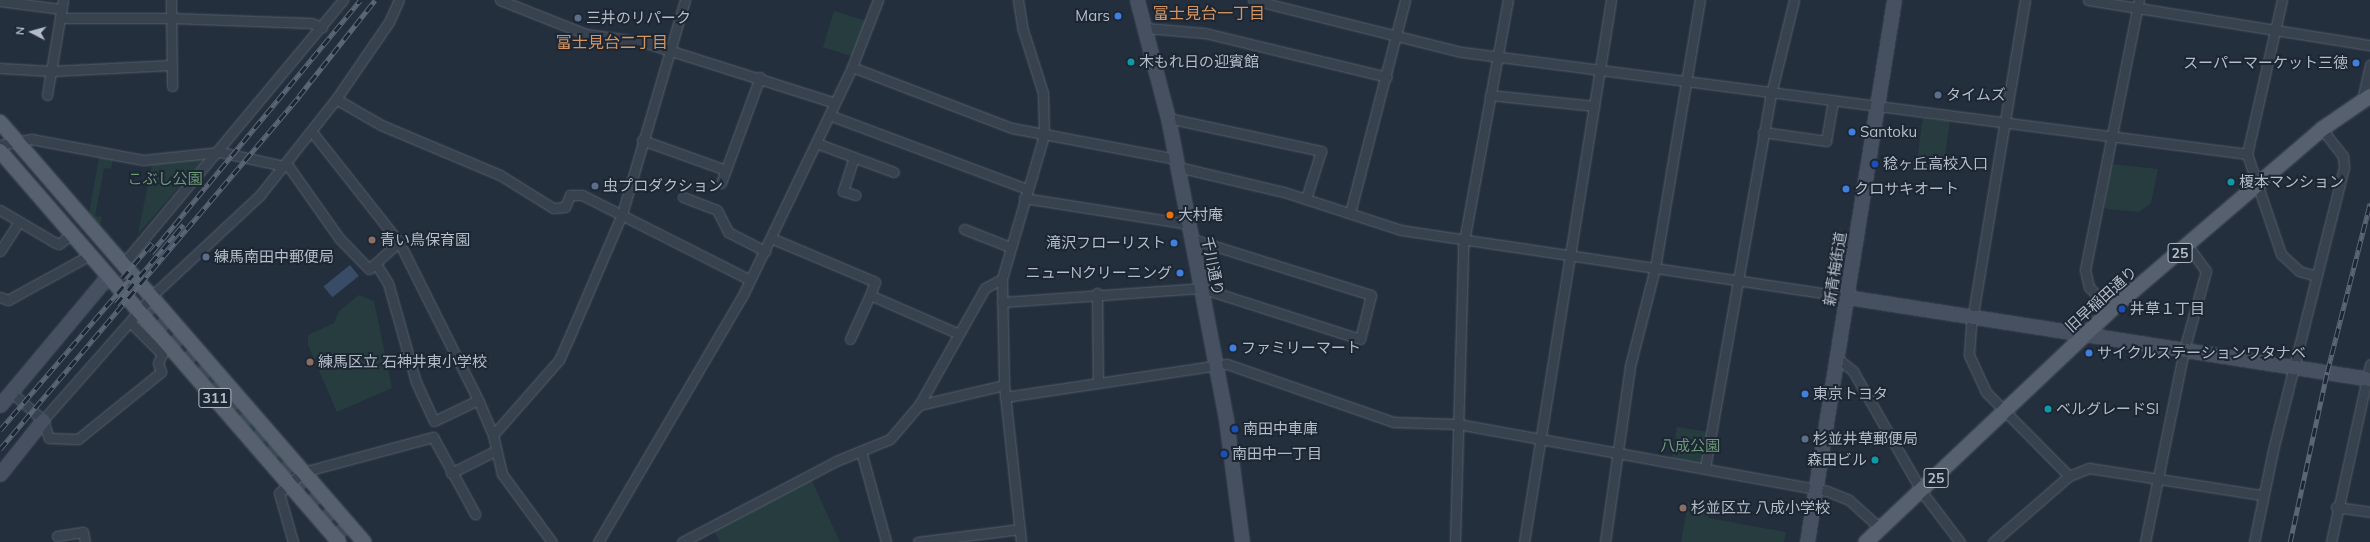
<!DOCTYPE html>
<html>
<head>
<meta charset="utf-8">
<style>
	body { margin:0 }
	#map { position:relative; width:2370px; height:542px; overflow:hidden; background:#242f3e; font-family:Mulish,"Noto Sans JP",sans-serif }
	div>[style] { position:absolute }
	.green>* { inset:0; background:#263c3f; transform-origin:0 0 }
	.water>* { inset:0; background:#394c67; transform-origin:0 0 }
	.primary-tunnel>* { height:14px; margin-top:-7px; transform-origin:0; background:repeating-linear-gradient(90deg,#3a4453 0 14px,transparent 0 21px) }
	.roads { filter:drop-shadow(0 0 1px #565f6c) drop-shadow(0 0 1px #565f6c) }
	.street>* { height:9px; margin:-4.5px; padding:0 4.5px; transform-origin:4.5px; border-radius:4.5px; background:#38414e }
	.secondary>* { height:13px; margin:-6.5px; padding:0 6.5px; transform-origin:6.5px; border-radius:6.5px; background:#465061 }
	.primary>* { height:14px; margin:-7px; padding:0 7px; transform-origin:7px; border-radius:7px; background:#56606e }
	.rail>* { height:4.5px; margin-top:-2.25px; transform-origin:0; background:repeating-linear-gradient(90deg,#1d2633 0 9px,#5a6575 0 18px); box-sizing:border-box; border-block:1px solid #5a6575 }
	.dots>* { width:11px; height:11px; translate:-50% -50%; box-sizing:border-box; border:2px solid #1d2633; border-radius:50% }
	span { translate:-50% -50%; white-space:nowrap; text-align:center; line-height:1.15; -webkit-text-stroke:4px #1d2633; paint-order:stroke }
	.shield-label span { padding:1px 3px; background:#1d2633; border:1px solid; border-radius:3px; -webkit-text-stroke-width:0 }
	.shield-label { font-size:14px; color:#b4bcc9; font-weight:700 }
	.poi-label { font-size:15px; color:#b4bcc9 }
	.right { translate:-100% -50%; text-align:right }
	.left { translate:0 -50%; text-align:left }
	.park-label { font-size:15px; color:#6b9a76 }
	.street-label { font-size:15px; color:#b4bcc9 }
	.neighbourhood-label { font-size:16px; color:#d59563 }
	.north { position:absolute; left:12px; top:12px; width:40px; height:40px; -webkit-text-stroke:3px #1d2633; paint-order:stroke; rotate:276deg; font-size:11px; font-weight:700; line-height:16px; text-align:center; color:#b4bcc9 }
	.north::after { content:''; display:block; margin:auto; width:14px; height:18px; background:#b4bcc9; clip-path:polygon(50% 0,100% 100%,50% 72%,0 100%) }
</style>
</head>
<body>
<div id="map">
	<div class="green">
		<div style="left:834px;top:11px;width:34px;height:38px;rotate:17deg"></div>
		<div style="left:1923px;top:118px;width:27px;height:48px;rotate:8deg"></div>
		<div style="clip-path:polygon(99px 157px,113px 159px,111px 169px,104px 168px,95px 216px,102px 217px,100px 226px,89px 213px)"></div>
		<div style="clip-path:polygon(199px 157px,202px 161px,138px 234px,152px 164px)"></div>
		<div style="clip-path:polygon(2112px 164px,2158px 169px,2151px 203px,2139px 212px,2107px 209px,2104px 206px)"></div>
		<div style="clip-path:polygon(359px 295px,374px 301px,392px 388px,337px 412px,308px 345px,308px 335px,334px 323px,339px 311px)"></div>
		<div style="left:202px;top:361px;width:132px;height:9px;rotate:50deg"></div>
		<div style="left:1677px;top:427px;width:31px;height:34px;rotate:9deg"></div>
		<div style="clip-path:polygon(811px 479px,840px 542px,720px 542px,714px 531px)"></div>
		<div style="clip-path:polygon(1688px 502px,1710px 506px,1708px 518px,1786px 532px,1784px 542px,1681px 542px)"></div>
	</div>
	<div class="water">
		<div style="left:350px;top:265px;width:14px;height:34px;rotate:51deg"></div>
	</div>
	<div class="primary-tunnel">
		<div style="left:143px;top:305px;width:314px;rotate:49deg"></div>
	</div>
	<div class="roads">
		<div class="street">
			<div style="left:171px;top:0;width:86px;rotate:89.3deg"></div>
			<div style="left:500px;top:0;width:92px;rotate:21.6deg"></div>
			<div style="left:586px;top:34px;width:58px;rotate:8deg"></div>
			<div style="left:643px;top:42px;width:201px;rotate:17.6deg"></div>
			<div style="left:1018px;top:0;width:30px;rotate:81deg"></div>
			<div style="left:1023px;top:30px;width:66px;rotate:72.4deg"></div>
			<div style="left:1043px;top:93px;width:42px;rotate:88.6deg"></div>
			<div style="left:1044px;top:135px;width:150px;rotate:106.3deg"></div>
			<div style="left:1002px;top:279px;width:106px;rotate:88.9deg"></div>
			<div style="left:1004px;top:385px;width:158px;rotate:83.8deg"></div>
			<div style="left:1253px;top:0;width:215px;rotate:14deg"></div>
			<div style="left:1462px;top:52px;width:792px;rotate:7.4deg"></div>
			<div style="left:2025px;top:0;width:330px;rotate:99.4deg"></div>
			<div style="left:1971px;top:326px;width:29px;rotate:94deg"></div>
			<div style="left:1969px;top:355px;width:41px;rotate:65.3deg"></div>
			<div style="left:1986px;top:392px;width:118px;rotate:45.3deg"></div>
			<div style="left:2088px;top:0;width:286px;rotate:9.1deg"></div>
			<div style="left:2282px;top:0;width:158px;rotate:102.8deg"></div>
			<div style="left:2247px;top:154px;width:106px;rotate:71.2deg"></div>
			<div style="left:2281px;top:254px;width:25px;rotate:43deg"></div>
			<div style="left:2299px;top:271px;width:18px;rotate:16deg"></div>
			<div style="left:0;top:1px;width:62px;rotate:7.5deg"></div>
			<div style="left:60px;top:18px;width:111px"></div>
			<div style="left:171px;top:18px;width:140px;rotate:2deg"></div>
			<div style="left:311px;top:23px;width:12px;rotate:20deg"></div>
			<div style="left:1146px;top:28px;width:59px;rotate:4.8deg"></div>
			<div style="left:1205px;top:33px;width:187px;rotate:13.6deg"></div>
			<div style="left:852px;top:67px;width:171px;rotate:20.9deg"></div>
			<div style="left:1012px;top:128px;width:167px;rotate:10.7deg"></div>
			<div style="left:0;top:68px;width:51px;rotate:3.4deg"></div>
			<div style="left:51px;top:71px;width:121px;rotate:-2.8deg"></div>
			<div style="left:47px;top:95px;width:96px;rotate:-80.4deg"></div>
			<div style="left:1490px;top:95px;width:105px;rotate:6deg"></div>
			<div style="left:336px;top:99px;width:52px;rotate:30deg"></div>
			<div style="left:381px;top:125px;width:129px;rotate:22.8deg"></div>
			<div style="left:500px;top:175px;width:62px;rotate:31.9deg"></div>
			<div style="left:553px;top:208px;width:12px;rotate:-5deg"></div>
			<div style="left:565px;top:207px;width:13px;rotate:-67deg"></div>
			<div style="left:570px;top:195px;width:12px"></div>
			<div style="left:582px;top:195px;width:188px;rotate:26.8deg"></div>
			<div style="left:2362px;top:100px;width:36px;rotate:-77deg"></div>
			<div style="left:829px;top:115px;width:211px;rotate:20.5deg"></div>
			<div style="left:1168px;top:118px;width:157px;rotate:12.2deg"></div>
			<div style="left:1321px;top:151px;width:50px;rotate:107.4deg"></div>
			<div style="left:312px;top:132px;width:140px;rotate:51.7deg"></div>
			<div style="left:399px;top:242px;width:179px;rotate:63.4deg"></div>
			<div style="left:479px;top:402px;width:36px;rotate:67deg"></div>
			<div style="left:493px;top:435px;width:40px;rotate:77deg"></div>
			<div style="left:502px;top:474px;width:84px;rotate:53.7deg"></div>
			<div style="left:1763px;top:132px;width:64px;rotate:8.1deg"></div>
			<div style="left:1826px;top:141px;width:41px;rotate:-80.1deg"></div>
			<div style="left:642px;top:140px;width:89px;rotate:19.7deg"></div>
			<div style="left:816px;top:143px;width:83px;rotate:20.4deg"></div>
			<div style="left:0;top:145px;width:32px;rotate:-11deg"></div>
			<div style="left:31px;top:139px;width:114px;rotate:10.6deg"></div>
			<div style="left:143px;top:160px;width:77px;rotate:-5.9deg"></div>
			<div style="left:220px;top:152px;width:66px;rotate:12.3deg"></div>
			<div style="left:284px;top:166px;width:5px;rotate:11deg"></div>
			<div style="left:289px;top:167px;width:87px;rotate:54.8deg"></div>
			<div style="left:339px;top:238px;width:43px;rotate:45.9deg"></div>
			<div style="left:369px;top:269px;width:40px;rotate:-42deg"></div>
			<div style="left:854px;top:157px;width:36px;rotate:108deg"></div>
			<div style="left:843px;top:191px;width:13px;rotate:18deg"></div>
			<div style="left:1178px;top:167px;width:109px;rotate:13.3deg"></div>
			<div style="left:1284px;top:192px;width:123px;rotate:18deg"></div>
			<div style="left:1401px;top:230px;width:451px;rotate:8.5deg"></div>
			<div style="left:721px;top:183px;width:113px;rotate:-69.8deg"></div>
			<div style="left:683px;top:197px;width:36px;rotate:21deg"></div>
			<div style="left:717px;top:210px;width:25px;rotate:63deg"></div>
			<div style="left:728px;top:232px;width:42px;rotate:27.2deg"></div>
			<div style="left:1024px;top:198px;width:167px;rotate:9deg"></div>
			<div style="left:0;top:210px;width:63px;rotate:30.7deg"></div>
			<div style="left:54px;top:242px;width:5px;rotate:22deg"></div>
			<div style="left:59px;top:244px;width:16px;rotate:-38deg"></div>
			<div style="left:1350px;top:213px;width:220px;rotate:-75.5deg"></div>
			<div style="left:964px;top:229px;width:49px;rotate:21.4deg"></div>
			<div style="left:771px;top:238px;width:113px;rotate:22.9deg"></div>
			<div style="left:875px;top:282px;width:14px;rotate:111deg"></div>
			<div style="left:0;top:251px;width:35px;rotate:-57deg"></div>
			<div style="left:123px;top:264px;width:344px;rotate:-50.2deg"></div>
			<div style="left:376px;top:264px;width:22px;rotate:58deg"></div>
			<div style="left:388px;top:283px;width:103px;rotate:74.2deg"></div>
			<div style="left:416px;top:382px;width:43px;rotate:65.2deg"></div>
			<div style="left:434px;top:421px;width:47px;rotate:-25.5deg"></div>
			<div style="left:1097px;top:293px;width:90px;rotate:89.4deg"></div>
			<div style="left:0;top:297px;width:9px;rotate:21deg"></div>
			<div style="left:8px;top:300px;width:94px;rotate:-28.8deg"></div>
			<div style="left:1002px;top:302px;width:199px;rotate:-4deg"></div>
			<div style="left:1201px;top:288px;width:167px;rotate:17.8deg"></div>
			<div style="left:1360px;top:339px;width:45px;rotate:-76deg"></div>
			<div style="left:1371px;top:295px;width:188px;rotate:-162.6deg"></div>
			<div style="left:2111px;top:310px;width:32px;rotate:-134deg"></div>
			<div style="left:2089px;top:287px;width:17px;rotate:-103deg"></div>
			<div style="left:2085px;top:270px;width:275px;rotate:-78.7deg"></div>
			<div style="left:850px;top:339px;width:48px;rotate:-65.6deg"></div>
			<div style="left:870px;top:295px;width:95px;rotate:23.6deg"></div>
			<div style="left:1837px;top:358px;width:21px;rotate:39deg"></div>
			<div style="left:1853px;top:371px;width:139px;rotate:60.3deg"></div>
			<div style="left:1922px;top:492px;width:63px;rotate:52.8deg"></div>
			<div style="left:11px;top:392px;width:43px;rotate:41.2deg"></div>
			<div style="left:43px;top:420px;width:19px;rotate:72deg"></div>
			<div style="left:49px;top:438px;width:29px;rotate:2deg"></div>
			<div style="left:78px;top:439px;width:107px;rotate:-38.9deg"></div>
			<div style="left:161px;top:372px;width:9px;rotate:-108deg"></div>
			<div style="left:158px;top:363px;width:10px;rotate:-66deg"></div>
			<div style="left:162px;top:354px;width:42px;rotate:-135deg"></div>
			<div style="left:1005px;top:397px;width:224px;rotate:-8.5deg"></div>
			<div style="left:1227px;top:364px;width:177px;rotate:19.2deg"></div>
			<div style="left:1394px;top:422px;width:64px;rotate:1.8deg"></div>
			<div style="left:1458px;top:424px;width:375px;rotate:10.3deg"></div>
			<div style="left:1827px;top:491px;width:24px;rotate:22deg"></div>
			<div style="left:1849px;top:500px;width:42px;rotate:42.1deg"></div>
			<div style="left:919px;top:405px;width:134px;rotate:-60.6deg"></div>
			<div style="left:985px;top:288px;width:19px;rotate:-28deg"></div>
			<div style="left:43px;top:420px;width:171px;rotate:-48.6deg"></div>
			<div style="left:156px;top:292px;width:142px;rotate:-43deg"></div>
			<div style="left:260px;top:195px;width:122px;rotate:-51.6deg"></div>
			<div style="left:336px;top:99px;width:93px;rotate:-55.5deg"></div>
			<div style="left:389px;top:22px;width:24px;rotate:-66deg"></div>
			<div style="left:493px;top:435px;width:100px;rotate:-48.7deg"></div>
			<div style="left:559px;top:360px;width:22px;rotate:-66deg"></div>
			<div style="left:568px;top:340px;width:137px;rotate:-66.8deg"></div>
			<div style="left:622px;top:214px;width:223px;rotate:-73.6deg"></div>
			<div style="left:861px;top:451px;width:94px;rotate:74.6deg"></div>
			<div style="left:1705px;top:468px;width:376px;rotate:-80deg"></div>
			<div style="left:1770px;top:98px;width:101px;rotate:-76.2deg"></div>
			<div style="left:451px;top:473px;width:49px;rotate:-26.6deg"></div>
			<div style="left:2336px;top:507px;width:34px;rotate:8deg"></div>
			<div style="left:57px;top:536px;width:26px;rotate:-9deg"></div>
			<div style="left:83px;top:532px;width:10px;rotate:79deg"></div>
			<div style="left:293px;top:542px;width:51px;rotate:-105.9deg"></div>
			<div style="left:279px;top:493px;width:32px;rotate:-41deg"></div>
			<div style="left:303px;top:472px;width:135px;rotate:-15.1deg"></div>
			<div style="left:433px;top:437px;width:88px;rotate:61.4deg"></div>
			<div style="left:598px;top:542px;width:286px;rotate:-59.6deg"></div>
			<div style="left:743px;top:295px;width:253px;rotate:-64.4deg"></div>
			<div style="left:852px;top:67px;width:72px;rotate:-68.8deg"></div>
			<div style="left:682px;top:542px;width:174px;rotate:-27.7deg"></div>
			<div style="left:836px;top:461px;width:58px;rotate:-22.2deg"></div>
			<div style="left:890px;top:439px;width:45px;rotate:-49.5deg"></div>
			<div style="left:919px;top:405px;width:87px;rotate:-13.2deg"></div>
			<div style="left:918px;top:542px;width:102px;rotate:-7.3deg"></div>
			<div style="left:1455px;top:542px;width:295px;rotate:-88.4deg"></div>
			<div style="left:1463px;top:247px;width:251px;rotate:-79.7deg"></div>
			<div style="left:1524px;top:542px;width:549px;rotate:-80.88deg"></div>
			<div style="left:1605px;top:542px;width:178px;rotate:-81.9deg"></div>
			<div style="left:1630px;top:366px;width:101px;rotate:-75.7deg"></div>
			<div style="left:1655px;top:268px;width:272px;rotate:-80.5deg"></div>
			<div style="left:1993px;top:542px;width:101px;rotate:-41deg"></div>
			<div style="left:2069px;top:476px;width:22px;rotate:-22deg"></div>
			<div style="left:2089px;top:468px;width:175px;rotate:8.9deg"></div>
			<div style="left:2145px;top:542px;width:196px;rotate:-78.5deg"></div>
			<div style="left:2184px;top:350px;width:82px;rotate:-74.4deg"></div>
			<div style="left:2206px;top:271px;width:31px;rotate:-126deg"></div>
			<div style="left:2254px;top:542px;width:94px;rotate:-78.3deg"></div>
			<div style="left:2273px;top:450px;width:292px;rotate:-75.9deg"></div>
			<div style="left:2344px;top:167px;width:11px;rotate:-95deg"></div>
			<div style="left:2343px;top:156px;width:34px;rotate:-128deg"></div>
			<div style="left:2331px;top:542px;width:182px;rotate:-77.6deg"></div>
		</div>
		<div class="secondary">
			<div style="left:1137px;top:0;width:122px;rotate:75.3deg"></div>
			<div style="left:1168px;top:118px;width:173px;rotate:79deg"></div>
			<div style="left:1201px;top:288px;width:133px;rotate:79.2deg"></div>
			<div style="left:1226px;top:419px;width:124px;rotate:82.6deg"></div>
			<div style="left:1847px;top:297px;width:529px;rotate:8.91deg"></div>
			<div style="left:0;top:405px;width:168px;rotate:-50.1deg"></div>
			<div style="left:0;top:474px;width:69px;rotate:-51.5deg"></div>
			<div style="left:1807px;top:542px;width:549px;rotate:-80.88deg"></div>
		</div>
		<div class="primary">
			<div style="left:0;top:122px;width:556px;rotate:49.09deg"></div>
			<div style="left:0;top:151px;width:517px;rotate:49.07deg"></div>
			<div style="left:1866px;top:542px;width:337px;rotate:-43.4deg"></div>
			<div style="left:2111px;top:310px;width:278px;rotate:-40.6deg"></div>
			<div style="left:2322px;top:129px;width:58px;rotate:-34.5deg"></div>
		</div>
	</div>
	<div class="rail">
		<div style="left:151px;top:253px;width:328px;rotate:-50.4deg"></div>
		<div style="left:122px;top:278px;width:46px;rotate:-49.4deg"></div>
		<div style="left:116px;top:304px;width:104px;rotate:-49.7deg"></div>
		<div style="left:0;top:430px;width:204px;rotate:-49.4deg"></div>
		<div style="left:0;top:449px;width:463px;rotate:-49.7deg"></div>
		<div style="left:299px;top:96px;width:122px;rotate:-51.6deg"></div>
		<div style="left:2290px;top:542px;width:174px;rotate:-77.7deg"></div>
		<div style="left:2327px;top:372px;width:174px;rotate:-75.7deg"></div>
	</div>
	<div class="dots">
		<div style="left:1118px;top:16px;background:#3f7fe0"></div>
		<div style="left:578px;top:18px;background:#5c6f8a"></div>
		<div style="left:1131px;top:62px;background:#0f9aa8"></div>
		<div style="left:2356px;top:63px;background:#3f7fe0"></div>
		<div style="left:1938px;top:95px;background:#5c6f8a"></div>
		<div style="left:1852px;top:132px;background:#3f7fe0"></div>
		<div style="left:1875px;top:164px;background:#1a4fb4"></div>
		<div style="left:2231px;top:182px;background:#0f9aa8"></div>
		<div style="left:595px;top:186px;background:#5c6f8a"></div>
		<div style="left:1846px;top:189px;background:#3f7fe0"></div>
		<div style="left:1170px;top:215px;background:#e8710a"></div>
		<div style="left:372px;top:240px;background:#8d6e63"></div>
		<div style="left:1174px;top:243px;background:#3f7fe0"></div>
		<div style="left:206px;top:257px;background:#5c6f8a"></div>
		<div style="left:1180px;top:273px;background:#3f7fe0"></div>
		<div style="left:2122px;top:309px;background:#1a4fb4"></div>
		<div style="left:1233px;top:348px;background:#3f7fe0"></div>
		<div style="left:2089px;top:353px;background:#3f7fe0"></div>
		<div style="left:310px;top:362px;background:#8d6e63"></div>
		<div style="left:1805px;top:394px;background:#3f7fe0"></div>
		<div style="left:2048px;top:409px;background:#0f9aa8"></div>
		<div style="left:1235px;top:429px;background:#1a4fb4"></div>
		<div style="left:1805px;top:439px;background:#5c6f8a"></div>
		<div style="left:1224px;top:454px;background:#1a4fb4"></div>
		<div style="left:1875px;top:460px;background:#0f9aa8"></div>
		<div style="left:1683px;top:508px;background:#8d6e63"></div>
	</div>
	<div class="shield-label">
		<span style="left:2180px;top:253px">25</span>
		<span style="left:215px;top:398px">311</span>
		<span style="left:1936px;top:478px">25</span>
	</div>
	<div class="poi-label">
		<span class="right" style="left:1110px;top:16px">Mars</span>
		<span class="left" style="left:586px;top:18px">三井のリパーク</span>
		<span class="left" style="left:1139px;top:62px">木もれ日の迎賓館</span>
		<span class="right" style="left:2348px;top:63px">スーパーマーケット三徳</span>
		<span class="left" style="left:1946px;top:95px">タイムズ</span>
		<span class="left" style="left:1860px;top:132px">Santoku</span>
		<span class="left" style="left:1883px;top:164px">稔ヶ丘高校入口</span>
		<span class="left" style="left:2239px;top:182px">榎本マンション</span>
		<span class="left" style="left:603px;top:186px">虫プロダクション</span>
		<span class="left" style="left:1854px;top:189px">クロサキオート</span>
		<span class="left" style="left:1178px;top:215px">大村庵</span>
		<span class="left" style="left:380px;top:240px">青い鳥保育園</span>
		<span class="right" style="left:1166px;top:243px">滝沢フローリスト</span>
		<span class="left" style="left:214px;top:257px">練馬南田中郵便局</span>
		<span class="right" style="left:1172px;top:273px">ニューNクリーニング</span>
		<span class="left" style="left:2130px;top:309px">井草１丁目</span>
		<span class="left" style="left:1241px;top:348px">ファミリーマート</span>
		<span class="left" style="left:2097px;top:353px">サイクルステーションワタナベ</span>
		<span class="left" style="left:318px;top:362px">練馬区立 石神井東小学校</span>
		<span class="left" style="left:1813px;top:394px">東京トヨタ</span>
		<span class="left" style="left:2056px;top:409px">ベルグレードSI</span>
		<span class="left" style="left:1243px;top:429px">南田中車庫</span>
		<span class="left" style="left:1813px;top:439px">杉並井草郵便局</span>
		<span class="left" style="left:1232px;top:454px">南田中一丁目</span>
		<span class="right" style="left:1867px;top:460px">森田ビル</span>
		<span class="left" style="left:1691px;top:508px">杉並区立 八成小学校</span>
	</div>
	<div class="park-label">
		<span style="left:165px;top:179px">こぶし公園</span>
		<span style="left:1690px;top:446px">八成公園</span>
	</div>
	<div class="street-label">
		<span style="left:1213px;top:266px;rotate:79deg">千川通り</span>
		<span style="left:1835px;top:269px;rotate:-81deg">新青梅街道</span>
		<span style="left:2101px;top:299px;rotate:-42deg">旧早稲田通り</span>
	</div>
	<div class="neighbourhood-label">
		<span style="left:1209px;top:13px">富士見台一丁目</span>
		<span style="left:612px;top:42px">富士見台二丁目</span>
	</div>
	<div class="north">N</div>
</div>
</body>
</html>
